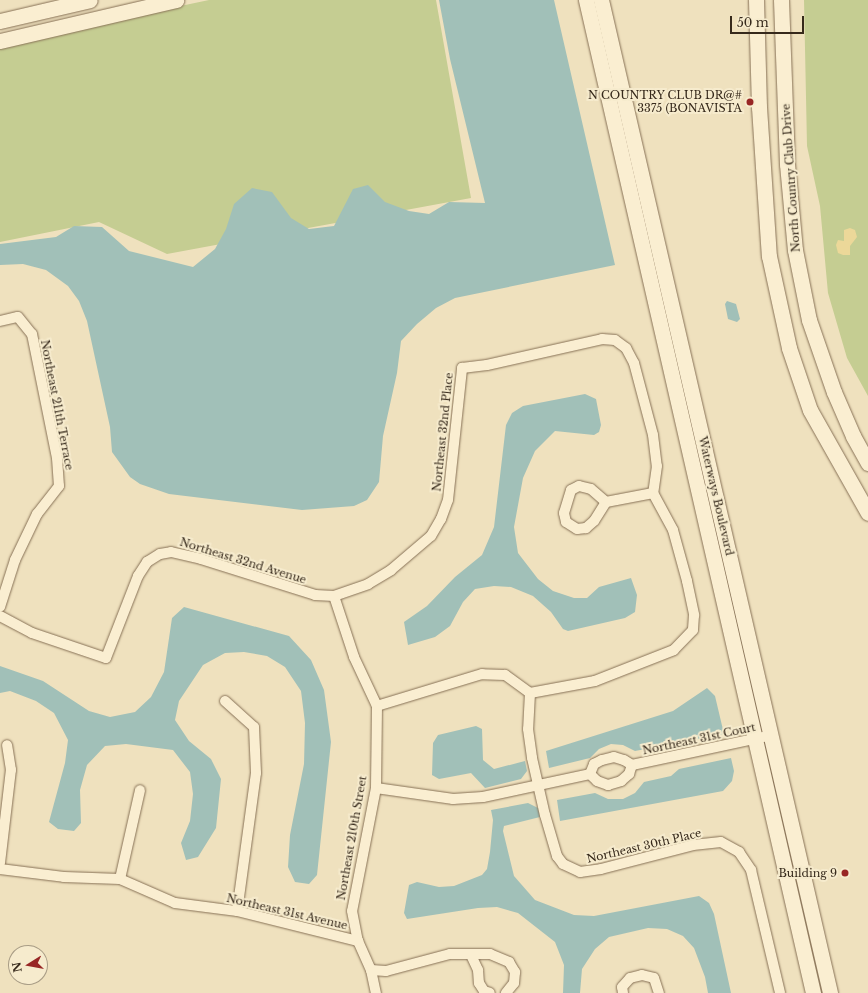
<!DOCTYPE html>
<html>
<head>
<meta charset="utf-8">
<style>
	body { margin:0 }
	#map { position:relative; width:868px; height:993px; overflow:hidden; background:#efe1be; font-family:"Libre Baskerville",serif }
	div>[style] { position:absolute }
	.green>* { inset:0; background:#c5cd92 }
	.sand>* { inset:0; background:#ecd899 }
	.water>* { inset:0; background:#a1c0b8 }
	.roads { filter:drop-shadow(0 0 1px #877156) drop-shadow(0 0 1px #877156) }
	.street>* { height:10px; margin:-5px; padding:0 5px; transform-origin:5px; border-radius:5px; background:#faeed1 }
	.secondary>* { height:15px; margin:-7.5px; padding:0 7.5px; transform-origin:7.5px; border-radius:7.5px; background:#faeed1 }
	.dots>* { width:11px; height:11px; translate:-50% -50%; box-sizing:border-box; border:2px solid #f6ebcd; border-radius:50% }
	span { translate:-50% -50%; white-space:nowrap; text-align:center; line-height:1.15; -webkit-text-stroke:4px #f6ebcd; paint-order:stroke }
	.poi-label { font-size:11px; color:#36291b }
	.right { translate:-100% -50%; text-align:right }
	.street-label { font-size:11px; color:#36291b }
	.north { position:absolute; left:8px; top:945px; width:40px; height:40px; box-sizing:border-box; background:#f6ebcd; border:1px solid #a99d86; border-radius:50%; rotate:259deg; font-size:11px; font-weight:700; line-height:16px; text-align:center; color:#36291b }
	.north::after { content:''; display:block; margin:auto; width:14px; height:18px; background:#982624; clip-path:polygon(50% 0,100% 100%,50% 72%,0 100%) }
	.scale { position:absolute; left:730px; top:16px; width:74px; height:18px; box-sizing:border-box; border:2px solid #36291b; border-top:0; padding-left:5px; font-size:12px; line-height:14px; white-space:nowrap; color:#36291b; -webkit-text-stroke:3px #f6ebcd; paint-order:stroke }
</style>
</head>
<body>
<div id="map">
	<div class="green">
		<div style="clip-path:polygon(209px 0,436px 0,471px 198px,167px 254px,99px 222px,0 242px,0 44px)"></div>
		<div style="clip-path:polygon(804px 0,868px 0,868px 396px,847px 358px,828px 293px,820px 206px,807px 146px)"></div>
	</div>
	<div class="sand">
		<div style="clip-path:polygon(850px 228px,855px 230px,857px 237px,850px 246px,850px 255px,843px 255px,838px 253px,836px 245px,838px 240px,844px 241px,844px 230px)"></div>
	</div>
	<div class="water">
		<div style="clip-path:polygon(439px 0,554px 0,615px 265px,455px 298px,436px 308px,417px 324px,401px 341px,397px 373px,383px 436px,379px 482px,367px 500px,354px 506px,302px 510px,169px 494px,140px 484px,130px 477px,112px 452px,110px 427px,87px 321px,79px 301px,68px 286px,46px 270px,23px 264px,0 265px,0 244px,56px 237px,74px 226px,102px 227px,129px 251px,193px 267px,215px 249px,226px 229px,234px 204px,252px 188px,272px 192px,291px 218px,309px 229px,334px 226px,353px 189px,368px 185px,385px 202px,409px 211px,429px 214px,449px 202px,485px 203px,450px 59px)"></div>
		<div style="clip-path:polygon(727px 301px,736px 304px,740px 319px,737px 322px,728px 319px,725px 304px)"></div>
		<div style="clip-path:polygon(585px 394px,596px 399px,601px 425px,599px 432px,594px 435px,555px 431px,535px 451px,523px 478px,514px 527px,518px 553px,538px 579px,553px 591px,574px 598px,587px 598px,599px 587px,631px 578px,637px 595px,635px 612px,625px 618px,568px 631px,563px 629px,551px 612px,533px 596px,511px 587px,494px 586px,475px 589px,463px 602px,450px 626px,435px 637px,408px 645px,404px 622px,427px 606px,455px 577px,482px 555px,494px 527px,506px 425px,512px 413px,523px 406px)"></div>
		<div style="clip-path:polygon(184px 607px,289px 636px,311px 660px,324px 690px,331px 742px,317px 875px,309px 884px,295px 882px,288px 867px,290px 835px,304px 764px,305px 723px,301px 691px,285px 667px,267px 656px,244px 652px,225px 653px,203px 665px,179px 701px,175px 720px,189px 741px,211px 759px,221px 779px,216px 828px,198px 857px,186px 860px,181px 843px,190px 821px,193px 794px,190px 772px,173px 750px,126px 744px,105px 746px,87px 765px,80px 790px,81px 823px,74px 831px,58px 829px,49px 822px,65px 763px,68px 740px,54px 713px,36px 701px,10px 691px,0 693px,0 666px,43px 681px,89px 711px,110px 717px,135px 712px,151px 697px,164px 672px,172px 618px)"></div>
		<div style="clip-path:polygon(707px 688px,715px 696px,724px 734px,635px 751px,623px 745px,611px 744px,599px 749px,590px 758px,549px 768px,546px 751px,673px 711px)"></div>
		<div style="clip-path:polygon(476px 726px,482px 729px,483px 760px,494px 769px,525px 761px,527px 771px,521px 779px,485px 788px,471px 773px,439px 779px,432px 775px,433px 743px,438px 735px)"></div>
		<div style="clip-path:polygon(731px 758px,734px 771px,732px 781px,723px 791px,560px 821px,557px 800px,595px 793px,608px 799px,623px 799px,635px 793px,644px 782px,671px 776px,679px 769px)"></div>
		<div style="clip-path:polygon(528px 803px,538px 808px,540px 817px,504px 826px,503px 831px,514px 876px,535px 900px,574px 915px,594px 916px,699px 896px,709px 903px,714px 914px,731px 993px,708px 993px,705px 977px,694px 948px,683px 936px,667px 929px,648px 928px,609px 937px,595px 949px,582px 969px,580px 993px,563px 993px,564px 965px,555px 942px,518px 913px,497px 907px,478px 908px,407px 919px,404px 913px,409px 885px,417px 882px,439px 887px,454px 886px,482px 875px,487px 869px,490px 852px,493px 820px,491px 810px)"></div>
	</div>
	<div class="roads">
		<div class="street">
			<div style="left:0;top:321px;width:18px;rotate:-13deg"></div>
			<div style="left:18px;top:317px;width:22px;rotate:51deg"></div>
			<div style="left:32px;top:334px;width:126px;rotate:78.6deg"></div>
			<div style="left:57px;top:458px;width:28px;rotate:86deg"></div>
			<div style="left:59px;top:486px;width:36px;rotate:128deg"></div>
			<div style="left:37px;top:514px;width:51px;rotate:115.6deg"></div>
			<div style="left:15px;top:560px;width:49px;rotate:107.7deg"></div>
			<div style="left:579px;top:486px;width:12px;rotate:14deg"></div>
			<div style="left:591px;top:489px;width:20px;rotate:41deg"></div>
			<div style="left:606px;top:502px;width:22px;rotate:122deg"></div>
			<div style="left:594px;top:521px;width:11px;rotate:139deg"></div>
			<div style="left:586px;top:528px;width:9px;rotate:174deg"></div>
			<div style="left:577px;top:529px;width:13px;rotate:-148deg"></div>
			<div style="left:566px;top:522px;width:9px;rotate:-103deg"></div>
			<div style="left:564px;top:513px;width:24px;rotate:-73deg"></div>
			<div style="left:571px;top:490px;width:9px;rotate:-27deg"></div>
			<div style="left:606px;top:502px;width:48px;rotate:-10.8deg"></div>
			<div style="left:334px;top:596px;width:64px;rotate:71.8deg"></div>
			<div style="left:354px;top:657px;width:54px;rotate:64.9deg"></div>
			<div style="left:377px;top:706px;width:82px;rotate:90.7deg"></div>
			<div style="left:376px;top:788px;width:125px;rotate:101deg"></div>
			<div style="left:352px;top:911px;width:31px;rotate:79deg"></div>
			<div style="left:358px;top:941px;width:32px;rotate:66deg"></div>
			<div style="left:371px;top:970px;width:24px;rotate:78deg"></div>
			<div style="left:0;top:616px;width:36px;rotate:28deg"></div>
			<div style="left:32px;top:633px;width:78px;rotate:18.7deg"></div>
			<div style="left:106px;top:658px;width:88px;rotate:-68.7deg"></div>
			<div style="left:138px;top:576px;width:17px;rotate:-57deg"></div>
			<div style="left:147px;top:562px;width:15px;rotate:-32deg"></div>
			<div style="left:160px;top:554px;width:11px;rotate:-10deg"></div>
			<div style="left:171px;top:552px;width:31px;rotate:13deg"></div>
			<div style="left:201px;top:559px;width:120px;rotate:17.5deg"></div>
			<div style="left:315px;top:595px;width:19px;rotate:3deg"></div>
			<div style="left:334px;top:596px;width:36px;rotate:-19deg"></div>
			<div style="left:368px;top:584px;width:27px;rotate:-31deg"></div>
			<div style="left:391px;top:570px;width:52px;rotate:-40.4deg"></div>
			<div style="left:431px;top:536px;width:20px;rotate:-60deg"></div>
			<div style="left:441px;top:519px;width:20px;rotate:-70deg"></div>
			<div style="left:448px;top:500px;width:133px;rotate:-83.9deg"></div>
			<div style="left:462px;top:368px;width:25px;rotate:-7deg"></div>
			<div style="left:487px;top:365px;width:118px;rotate:-12.7deg"></div>
			<div style="left:602px;top:339px;width:13px;rotate:4deg"></div>
			<div style="left:615px;top:340px;width:14px;rotate:36deg"></div>
			<div style="left:626px;top:348px;width:17px;rotate:62deg"></div>
			<div style="left:634px;top:363px;width:74px;rotate:75.2deg"></div>
			<div style="left:653px;top:435px;width:31px;rotate:83deg"></div>
			<div style="left:657px;top:466px;width:27px;rotate:98deg"></div>
			<div style="left:653px;top:493px;width:42px;rotate:61.6deg"></div>
			<div style="left:673px;top:530px;width:53px;rotate:74.6deg"></div>
			<div style="left:687px;top:581px;width:35px;rotate:78deg"></div>
			<div style="left:694px;top:615px;width:15px;rotate:94deg"></div>
			<div style="left:693px;top:630px;width:28px;rotate:134deg"></div>
			<div style="left:674px;top:650px;width:85px;rotate:158.6deg"></div>
			<div style="left:595px;top:681px;width:66px;rotate:169.5deg"></div>
			<div style="left:530px;top:693px;width:31px;rotate:-144deg"></div>
			<div style="left:505px;top:675px;width:23px;rotate:-178deg"></div>
			<div style="left:482px;top:674px;width:110px;rotate:163.1deg"></div>
			<div style="left:530px;top:693px;width:36px;rotate:93deg"></div>
			<div style="left:528px;top:729px;width:29px;rotate:82deg"></div>
			<div style="left:532px;top:758px;width:58px;rotate:77.2deg"></div>
			<div style="left:545px;top:815px;width:43px;rotate:73.7deg"></div>
			<div style="left:557px;top:856px;width:10px;rotate:53deg"></div>
			<div style="left:563px;top:864px;width:19px;rotate:25deg"></div>
			<div style="left:580px;top:872px;width:21px;rotate:-8deg"></div>
			<div style="left:601px;top:869px;width:95px;rotate:-14.6deg"></div>
			<div style="left:693px;top:845px;width:28px;rotate:-6deg"></div>
			<div style="left:721px;top:842px;width:21px;rotate:29deg"></div>
			<div style="left:739px;top:852px;width:22px;rotate:56deg"></div>
			<div style="left:751px;top:870px;width:126px;rotate:76.7deg"></div>
			<div style="left:225px;top:701px;width:39px;rotate:42deg"></div>
			<div style="left:254px;top:727px;width:46px;rotate:87.5deg"></div>
			<div style="left:256px;top:773px;width:139px;rotate:97.8deg"></div>
			<div style="left:590px;top:774px;width:11px;rotate:-68deg"></div>
			<div style="left:594px;top:764px;width:9px;rotate:-27deg"></div>
			<div style="left:602px;top:760px;width:12px;rotate:-14deg"></div>
			<div style="left:614px;top:757px;width:10px;rotate:17deg"></div>
			<div style="left:624px;top:760px;width:9px;rotate:32deg"></div>
			<div style="left:632px;top:765px;width:143px;rotate:-12.1deg"></div>
			<div style="left:590px;top:774px;width:10px;rotate:45deg"></div>
			<div style="left:597px;top:781px;width:12px;rotate:20deg"></div>
			<div style="left:608px;top:785px;width:14px;rotate:-17deg"></div>
			<div style="left:621px;top:781px;width:11px;rotate:-41deg"></div>
			<div style="left:629px;top:774px;width:9px;rotate:-72deg"></div>
			<div style="left:376px;top:788px;width:78px;rotate:8.1deg"></div>
			<div style="left:453px;top:799px;width:30px;rotate:-4deg"></div>
			<div style="left:483px;top:797px;width:109px;rotate:-12.1deg"></div>
			<div style="left:0;top:863px;width:94px;rotate:-83.3deg"></div>
			<div style="left:11px;top:770px;width:25px;rotate:-99deg"></div>
			<div style="left:0;top:869px;width:64px;rotate:7.1deg"></div>
			<div style="left:64px;top:877px;width:56px;rotate:2deg"></div>
			<div style="left:120px;top:879px;width:60px;rotate:23.6deg"></div>
			<div style="left:175px;top:903px;width:63px;rotate:7.4deg"></div>
			<div style="left:237px;top:911px;width:125px;rotate:13.9deg"></div>
			<div style="left:120px;top:879px;width:91px;rotate:-77.3deg"></div>
			<div style="left:471px;top:955px;width:17px;rotate:65deg"></div>
			<div style="left:478px;top:970px;width:13px;rotate:86deg"></div>
			<div style="left:479px;top:983px;width:9px;rotate:58deg"></div>
			<div style="left:484px;top:991px;width:6px;rotate:18deg"></div>
			<div style="left:371px;top:970px;width:15px;rotate:4deg"></div>
			<div style="left:386px;top:971px;width:66px;rotate:-14.9deg"></div>
			<div style="left:450px;top:954px;width:40px"></div>
			<div style="left:490px;top:954px;width:21px;rotate:23deg"></div>
			<div style="left:509px;top:962px;width:12px;rotate:59deg"></div>
			<div style="left:515px;top:972px;width:11px;rotate:95deg"></div>
			<div style="left:514px;top:983px;width:13px;rotate:129deg"></div>
			<div style="left:623px;top:993px;width:6px;rotate:-99deg"></div>
			<div style="left:622px;top:987px;width:12px;rotate:-48deg"></div>
			<div style="left:630px;top:978px;width:12px;rotate:-14deg"></div>
			<div style="left:642px;top:975px;width:12px;rotate:14deg"></div>
			<div style="left:654px;top:978px;width:16px;rotate:72deg"></div>
		</div>
		<div class="secondary">
			<div style="left:586px;top:0;width:1019px;rotate:77.12deg"></div>
			<div style="left:601px;top:0;width:1019px;rotate:77.01deg"></div>
			<div style="left:756px;top:0;width:107px;rotate:88.4deg"></div>
			<div style="left:759px;top:107px;width:149px;rotate:86.2deg"></div>
			<div style="left:769px;top:256px;width:94px;rotate:77.7deg"></div>
			<div style="left:789px;top:348px;width:65px;rotate:71.3deg"></div>
			<div style="left:810px;top:410px;width:118px;rotate:60.6deg"></div>
			<div style="left:781px;top:0;width:164px;rotate:87.9deg"></div>
			<div style="left:787px;top:164px;width:86px;rotate:84.7deg"></div>
			<div style="left:795px;top:250px;width:71px;rotate:78.7deg"></div>
			<div style="left:809px;top:320px;width:76px;rotate:70.9deg"></div>
			<div style="left:834px;top:392px;width:48px;rotate:66.6deg"></div>
			<div style="left:853px;top:436px;width:31px;rotate:61deg"></div>
			<div style="left:0;top:21px;width:92px;rotate:-13.1deg"></div>
			<div style="left:0;top:41px;width:181px;rotate:-13.1deg"></div>
		</div>
	</div>
	<div class="dots">
		<div style="left:750px;top:102px;background:#982624"></div>
		<div style="left:845px;top:873px;background:#982624"></div>
	</div>
	<div class="poi-label">
		<span class="right" style="left:742px;top:102px">N COUNTRY CLUB DR@#<br>3375 (BONAVISTA</span>
		<span class="right" style="left:837px;top:873px">Building 9</span>
	</div>
	<div class="street-label">
		<span style="left:791px;top:178px;rotate:-94deg">North Country Club Drive</span>
		<span style="left:57px;top:405px;rotate:79deg">Northeast 211th Terrace</span>
		<span style="left:443px;top:432px;rotate:-84deg">Northeast 32nd Place</span>
		<span style="left:716px;top:496px;rotate:77deg">Waterways Boulevard</span>
		<span style="left:243px;top:561px;rotate:17deg">Northeast 32nd Avenue</span>
		<span style="left:699px;top:739px;rotate:-12deg">Northeast 31st Court</span>
		<span style="left:352px;top:838px;rotate:-80deg">Northeast 210th Street</span>
		<span style="left:644px;top:846px;rotate:-13deg">Northeast 30th Place</span>
		<span style="left:287px;top:912px;rotate:13deg">Northeast 31st Avenue</span>
	</div>
	<div class="north">N</div>
	<div class="scale">50 m</div>
</div>
</body>
</html>
